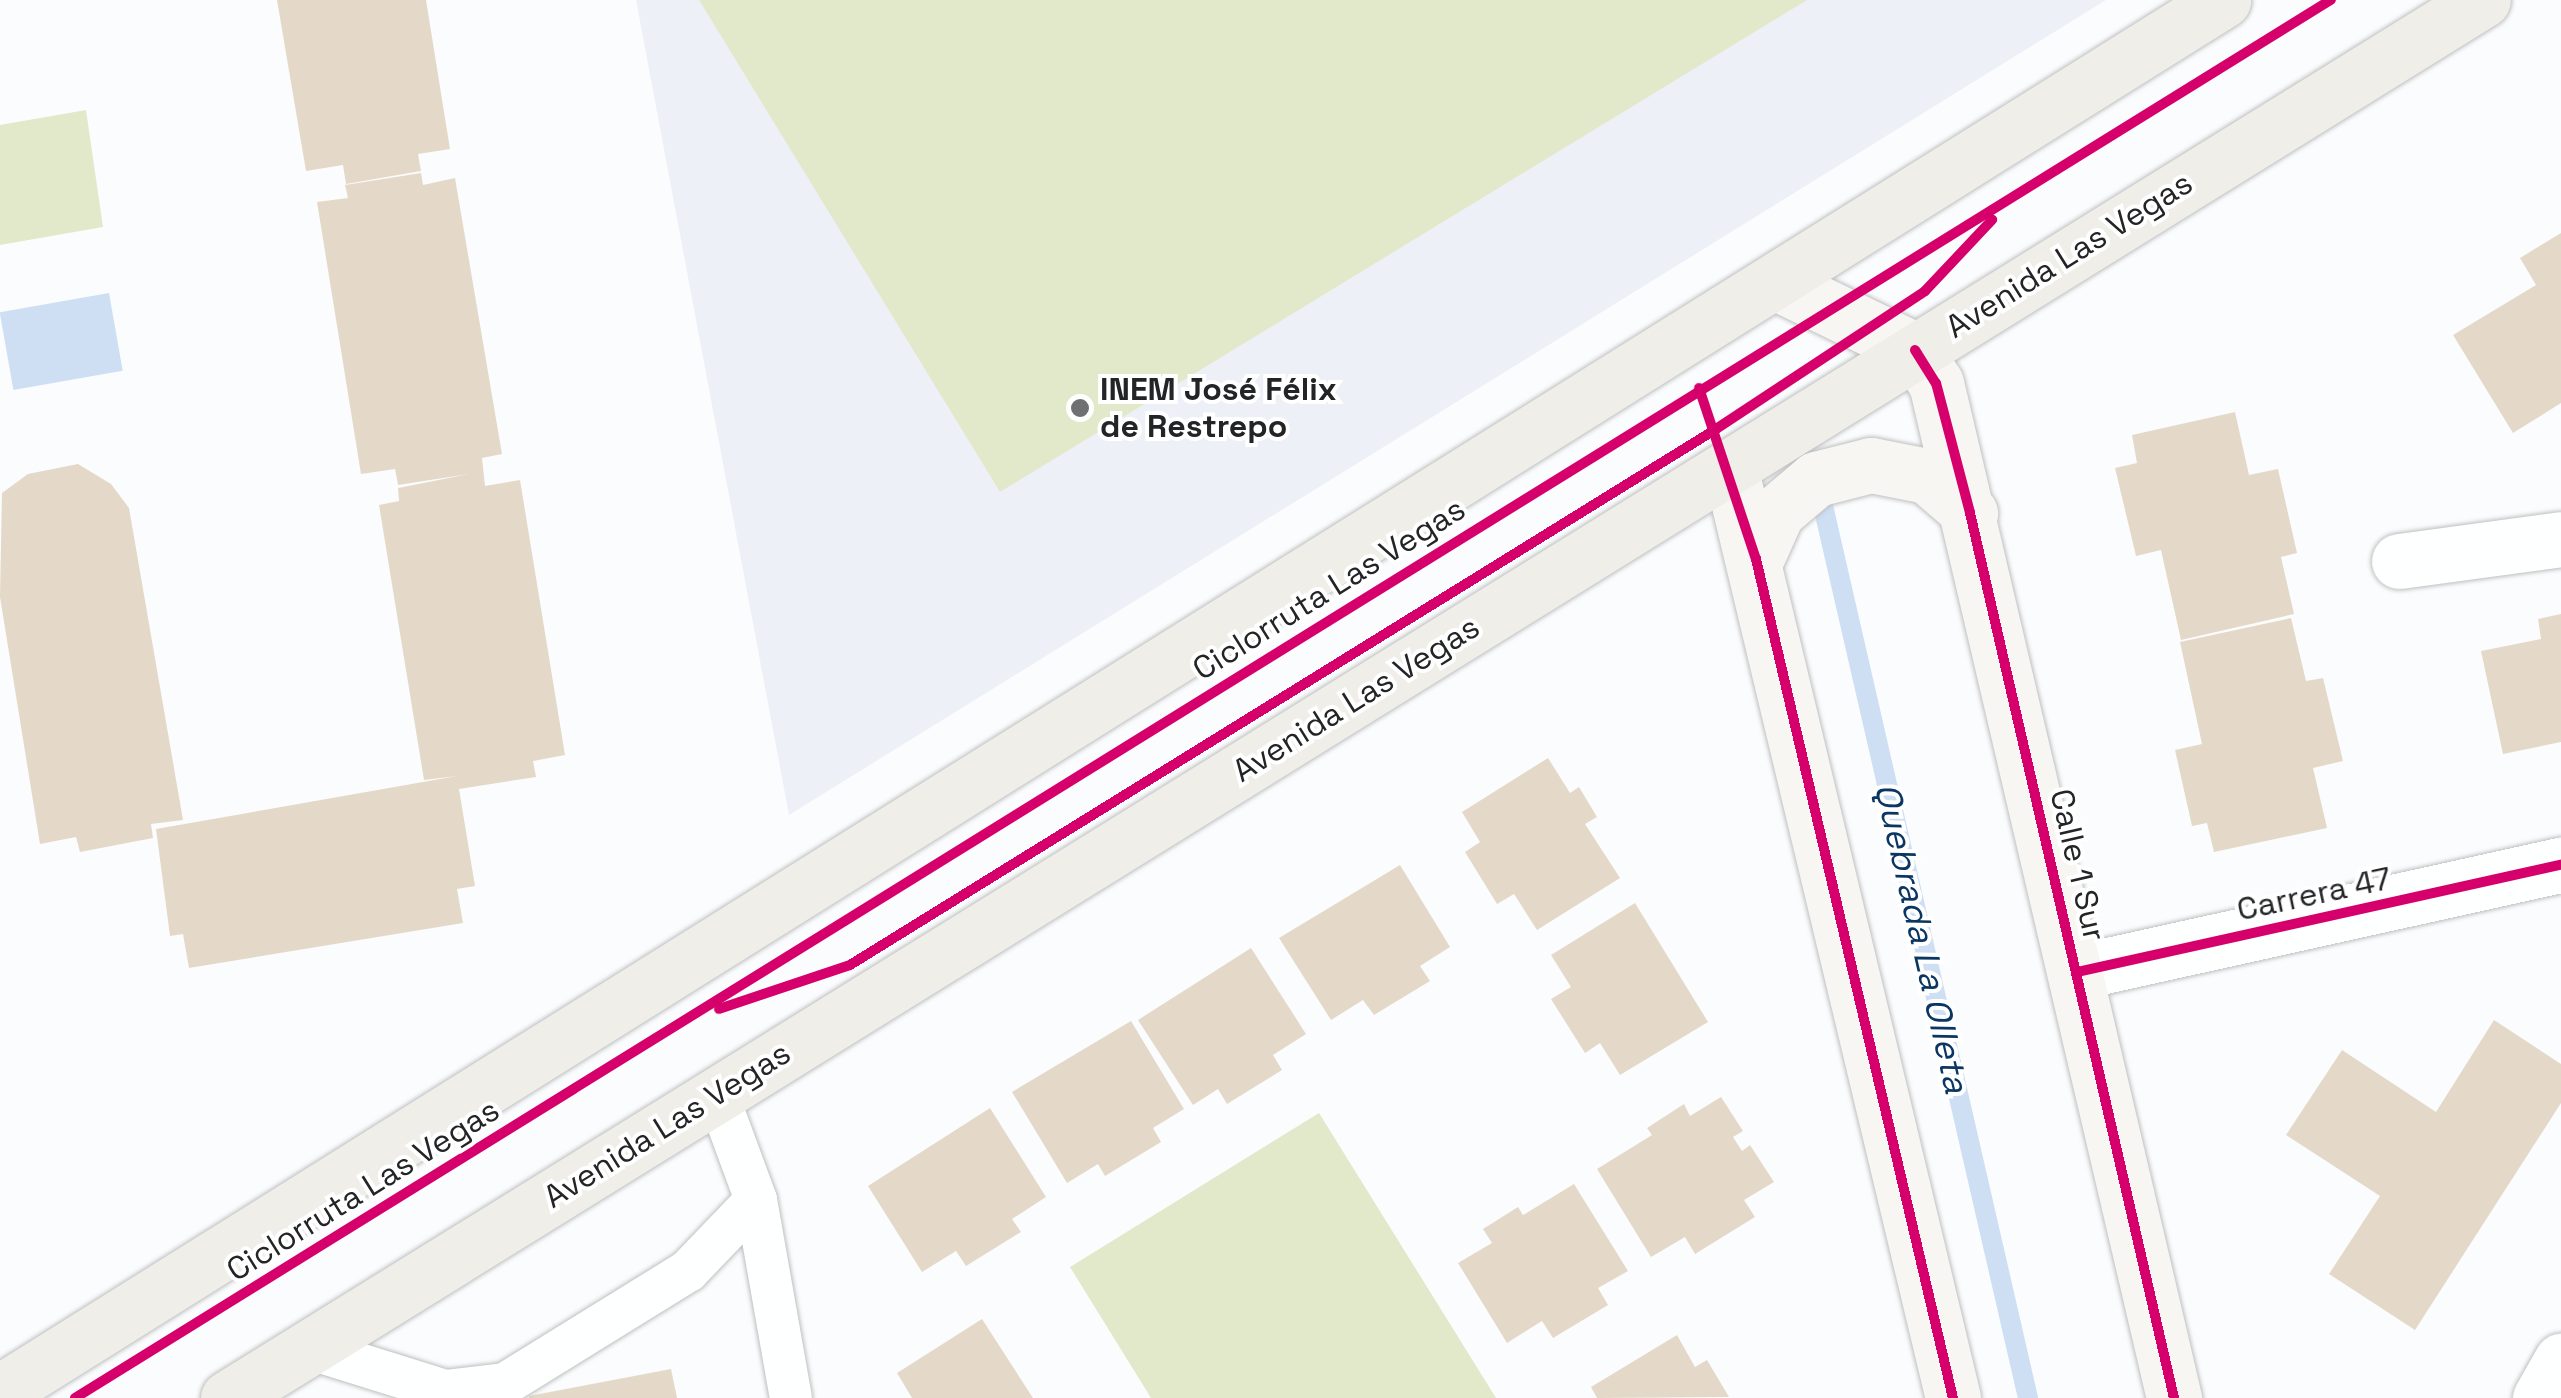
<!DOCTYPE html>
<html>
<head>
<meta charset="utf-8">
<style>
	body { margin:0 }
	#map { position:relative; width:2561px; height:1398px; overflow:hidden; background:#fbfcfd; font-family:"Space Grotesk",sans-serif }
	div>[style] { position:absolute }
	.built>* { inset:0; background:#eef0f8 }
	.green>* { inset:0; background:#e2e9cb }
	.water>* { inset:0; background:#cedff4; transform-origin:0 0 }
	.stream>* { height:20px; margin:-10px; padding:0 10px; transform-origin:10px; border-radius:10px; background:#cedff4 }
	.building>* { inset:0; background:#e4d9c9 }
	.roads { filter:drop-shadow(0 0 2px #bec0c1) drop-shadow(0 0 2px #bec0c1) }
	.lane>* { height:42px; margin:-21px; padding:0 21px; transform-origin:21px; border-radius:21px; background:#feffff }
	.street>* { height:55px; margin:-27.5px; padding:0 27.5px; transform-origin:27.5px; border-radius:27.5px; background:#feffff }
	.secondary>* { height:55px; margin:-27.5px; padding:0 27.5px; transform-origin:27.5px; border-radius:27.5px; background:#f8f6f3 }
	.primary>* { height:55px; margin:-27.5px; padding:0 27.5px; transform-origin:27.5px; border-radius:27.5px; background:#f0eee8 }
	.cycleway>* { height:10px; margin:-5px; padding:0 5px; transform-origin:5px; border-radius:5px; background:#d6006c }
	.dots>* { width:28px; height:28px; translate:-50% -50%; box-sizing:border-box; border:5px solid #fff; border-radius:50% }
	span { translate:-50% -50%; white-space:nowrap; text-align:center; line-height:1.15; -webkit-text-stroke:8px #fff; paint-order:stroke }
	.street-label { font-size:32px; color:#232426 }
	.poi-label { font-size:32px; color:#232426; font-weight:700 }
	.left { translate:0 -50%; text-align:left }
	.water-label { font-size:35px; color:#0a3663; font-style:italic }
</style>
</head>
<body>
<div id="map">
	<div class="built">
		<div style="clip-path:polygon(636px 0,2106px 0,789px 815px)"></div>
	</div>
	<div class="green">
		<div style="clip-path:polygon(699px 0,1807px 0,1000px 492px)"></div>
		<div style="clip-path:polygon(86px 110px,103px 227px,0 245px,0 125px)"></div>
		<div style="clip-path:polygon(1319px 1113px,1496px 1398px,1151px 1398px,1070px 1267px)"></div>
	</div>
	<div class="water">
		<div style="left:109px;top:293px;width:79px;height:111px;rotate:80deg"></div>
	</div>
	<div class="stream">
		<div style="left:1818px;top:484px;width:938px;rotate:77.06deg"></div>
	</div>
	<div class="building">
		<div style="clip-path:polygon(277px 0,426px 0,450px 149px,418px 154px,421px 171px,346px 184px,343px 165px,306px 171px)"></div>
		<div style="clip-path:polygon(421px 173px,423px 185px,455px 178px,502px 454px,482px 458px,485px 486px,520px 480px,565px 755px,533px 761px,536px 777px,459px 789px,475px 886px,457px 889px,463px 923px,189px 968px,183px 934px,170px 936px,156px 829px,457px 776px,424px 780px,379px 505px,399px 501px,398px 488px,469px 474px,398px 485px,395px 469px,361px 474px,317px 202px,348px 198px,345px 185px)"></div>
		<div style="clip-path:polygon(2561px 233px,2561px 403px,2513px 433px,2453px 335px,2536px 285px,2520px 258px)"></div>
		<div style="clip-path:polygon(2235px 412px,2249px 475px,2278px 469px,2297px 553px,2281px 557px,2294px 614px,2181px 640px,2161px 550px,2136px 556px,2115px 468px,2137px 463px,2132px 435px)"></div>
		<div style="clip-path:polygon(78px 464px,111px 484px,129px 508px,183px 820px,151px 824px,153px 838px,80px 852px,76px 837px,40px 844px,0 597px,2px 493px,28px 474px)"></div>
		<div style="clip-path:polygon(2561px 614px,2561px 742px,2503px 754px,2481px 651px,2541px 639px,2538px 619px)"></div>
		<div style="clip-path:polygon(2291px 618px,2306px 681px,2323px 678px,2343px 761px,2313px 768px,2327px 828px,2214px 852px,2207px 823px,2192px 826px,2175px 750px,2202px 744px,2180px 642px)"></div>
		<div style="clip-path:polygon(1548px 758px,1570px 793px,1579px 787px,1597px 817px,1585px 824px,1620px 878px,1537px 930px,1514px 894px,1497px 904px,1465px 852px,1480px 842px,1462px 812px)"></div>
		<div style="clip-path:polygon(1400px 865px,1450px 947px,1420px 966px,1430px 981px,1374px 1015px,1363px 1000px,1331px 1020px,1279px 938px)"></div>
		<div style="clip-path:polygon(1635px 903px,1708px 1022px,1620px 1075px,1600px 1043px,1585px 1053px,1551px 999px,1571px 987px,1551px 955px)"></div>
		<div style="clip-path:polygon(1251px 948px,1306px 1034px,1273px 1055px,1282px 1070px,1227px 1104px,1218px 1089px,1193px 1105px,1138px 1020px)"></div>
		<div style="clip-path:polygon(2494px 1020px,2561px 1064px,2561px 1103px,2415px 1330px,2329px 1274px,2380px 1196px,2286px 1135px,2342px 1050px,2436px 1112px)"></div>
		<div style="clip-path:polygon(1131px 1021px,1184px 1109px,1153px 1128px,1161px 1142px,1105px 1176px,1098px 1164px,1067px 1183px,1012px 1092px)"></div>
		<div style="clip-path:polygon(1721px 1097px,1743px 1131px,1733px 1137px,1742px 1151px,1750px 1145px,1774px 1182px,1744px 1200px,1755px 1217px,1695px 1254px,1685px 1237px,1651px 1257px,1597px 1169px,1652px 1135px,1647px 1128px,1684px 1104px,1690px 1116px)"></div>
		<div style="clip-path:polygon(990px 1108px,1046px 1197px,1012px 1219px,1021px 1232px,966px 1266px,956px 1251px,922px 1272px,868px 1186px)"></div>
		<div style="clip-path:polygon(1574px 1184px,1628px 1271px,1598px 1288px,1608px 1305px,1553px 1338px,1542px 1321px,1507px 1343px,1458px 1263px,1492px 1243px,1483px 1229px,1518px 1207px,1523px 1215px)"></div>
		<div style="clip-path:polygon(982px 1319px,1033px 1398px,912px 1398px,897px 1373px)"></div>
		<div style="clip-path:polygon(1677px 1335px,1695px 1367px,1707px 1360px,1729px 1397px,1597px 1398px,1591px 1387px)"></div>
		<div style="clip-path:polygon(671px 1369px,677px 1398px,529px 1398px,529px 1396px)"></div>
	</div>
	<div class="roads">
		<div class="lane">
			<div style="left:717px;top:1094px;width:113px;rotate:69.8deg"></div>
			<div style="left:756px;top:1200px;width:201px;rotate:80deg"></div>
			<div style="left:308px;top:1348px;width:144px;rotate:17.4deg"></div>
			<div style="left:445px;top:1391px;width:60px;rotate:-6.7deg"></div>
			<div style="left:505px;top:1384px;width:215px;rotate:-31.7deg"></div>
			<div style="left:688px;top:1271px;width:98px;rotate:-46.2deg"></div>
		</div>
		<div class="street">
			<div style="left:2399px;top:561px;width:163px;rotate:-7.7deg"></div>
			<div style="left:2077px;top:972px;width:496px;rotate:-12.5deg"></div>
			<div style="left:2540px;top:1398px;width:43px;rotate:-60.4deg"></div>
		</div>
		<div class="secondary">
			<div style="left:1775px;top:282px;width:156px;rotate:25.9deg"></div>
			<div style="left:1915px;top:350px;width:39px;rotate:58deg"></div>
			<div style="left:1936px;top:383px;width:1043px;rotate:76.8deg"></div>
			<div style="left:1730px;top:467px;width:957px;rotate:76.53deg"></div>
			<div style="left:1756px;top:559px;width:51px;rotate:-65.9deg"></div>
			<div style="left:1777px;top:512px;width:51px;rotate:-40.2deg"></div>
			<div style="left:1816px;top:479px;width:57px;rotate:-14.3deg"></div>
			<div style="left:1871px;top:465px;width:57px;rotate:11.1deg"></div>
			<div style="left:1927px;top:476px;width:57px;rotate:40.7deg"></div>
		</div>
		<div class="primary">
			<div style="left:0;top:1392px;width:2623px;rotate:-32.05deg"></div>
			<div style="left:228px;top:1398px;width:2653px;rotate:-31.8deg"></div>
		</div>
	</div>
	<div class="cycleway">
		<div style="left:1915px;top:350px;width:39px;rotate:58deg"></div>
		<div style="left:1936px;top:383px;width:134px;rotate:75.3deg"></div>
		<div style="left:1970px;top:513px;width:908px;rotate:77.02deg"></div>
		<div style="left:1699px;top:388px;width:180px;rotate:71.6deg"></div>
		<div style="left:1756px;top:559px;width:862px;rotate:76.79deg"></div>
		<div style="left:2077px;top:972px;width:496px;rotate:-12.5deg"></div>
		<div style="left:719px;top:1009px;width:138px;rotate:-18.6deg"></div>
		<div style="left:850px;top:965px;width:1018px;rotate:-31.75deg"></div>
		<div style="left:1716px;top:429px;width:250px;rotate:-33.4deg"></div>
		<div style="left:1925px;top:291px;width:98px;rotate:-46.7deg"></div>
		<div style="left:75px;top:1398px;width:2654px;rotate:-31.79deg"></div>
	</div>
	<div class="dots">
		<div style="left:1080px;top:408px;background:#6f7071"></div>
	</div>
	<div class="street-label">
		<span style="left:2069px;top:255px;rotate:-32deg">Avenida Las Vegas</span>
		<span style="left:1329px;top:589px;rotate:-32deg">Ciclorruta Las Vegas</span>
		<span style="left:1356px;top:699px;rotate:-32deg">Avenida Las Vegas</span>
		<span style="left:2078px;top:865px;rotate:77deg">Calle 1 Sur</span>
		<span style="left:2314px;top:894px;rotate:-12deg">Carrera 47</span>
		<span style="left:667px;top:1125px;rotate:-32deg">Avenida Las Vegas</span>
		<span style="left:363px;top:1190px;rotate:-32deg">Ciclorruta Las Vegas</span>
	</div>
	<div class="poi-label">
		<span class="left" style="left:1100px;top:408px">INEM José Félix<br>de Restrepo</span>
	</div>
	<div class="water-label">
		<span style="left:1922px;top:938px;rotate:77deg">Quebrada La Olleta</span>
	</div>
</div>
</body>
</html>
